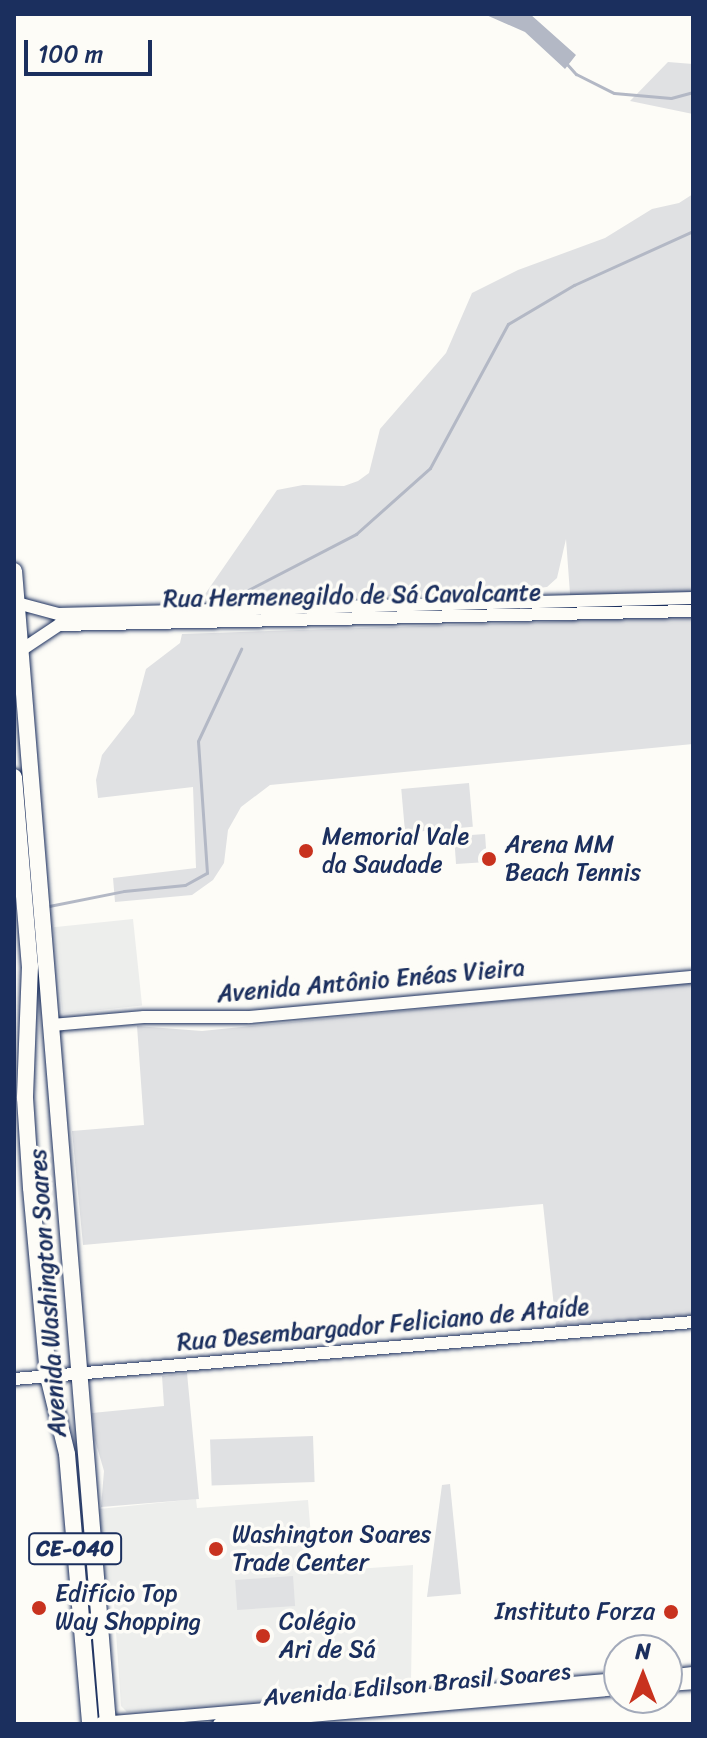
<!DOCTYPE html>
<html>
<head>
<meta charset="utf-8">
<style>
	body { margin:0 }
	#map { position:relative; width:707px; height:1738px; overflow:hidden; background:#fdfcf7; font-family:Sriracha,sans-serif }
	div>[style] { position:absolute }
	.built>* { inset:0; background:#edeeec; transform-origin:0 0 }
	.green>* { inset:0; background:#e0e1e3; transform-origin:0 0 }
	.water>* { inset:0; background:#b3b8c5 }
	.stream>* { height:3px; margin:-1.5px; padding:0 1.5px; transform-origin:1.5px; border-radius:1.5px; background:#b3b8c5 }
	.roads { filter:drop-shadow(0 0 2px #1b2f5e) drop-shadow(0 0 2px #1b2f5e) }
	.secondary>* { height:12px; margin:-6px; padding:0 6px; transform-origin:6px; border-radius:6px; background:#fdfcf7 }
	.highway>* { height:16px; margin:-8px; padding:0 8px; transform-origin:8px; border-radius:8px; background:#fdfcf7 }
	.dots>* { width:22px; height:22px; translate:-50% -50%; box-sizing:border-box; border:4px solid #fdfcf7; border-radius:50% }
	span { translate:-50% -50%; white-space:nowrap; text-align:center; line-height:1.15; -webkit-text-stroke:7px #fdfcf7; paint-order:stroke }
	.shield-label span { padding:2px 6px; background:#fdfcf7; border:2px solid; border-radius:6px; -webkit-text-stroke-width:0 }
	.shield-label { font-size:22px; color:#1b2f5e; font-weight:700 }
	.street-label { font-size:24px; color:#1b2f5e }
	.poi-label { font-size:24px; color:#1b2f5e }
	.left { translate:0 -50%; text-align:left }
	.right { translate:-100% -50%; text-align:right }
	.frame { position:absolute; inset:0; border:16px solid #1b2f5e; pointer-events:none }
	.north { position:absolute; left:603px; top:1634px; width:80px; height:80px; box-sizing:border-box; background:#fdfcf7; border:2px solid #a3aaba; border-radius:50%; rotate:0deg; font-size:22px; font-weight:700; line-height:32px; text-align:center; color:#1b2f5e }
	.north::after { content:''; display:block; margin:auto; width:28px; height:36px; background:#c8321e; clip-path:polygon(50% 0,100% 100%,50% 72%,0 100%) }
	.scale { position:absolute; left:24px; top:40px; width:128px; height:36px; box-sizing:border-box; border:4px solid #1b2f5e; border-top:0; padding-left:10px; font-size:24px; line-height:28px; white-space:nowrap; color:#1b2f5e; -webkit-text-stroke:6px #fdfcf7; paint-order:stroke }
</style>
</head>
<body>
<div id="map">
	<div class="built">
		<div style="left:133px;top:919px;width:87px;height:80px;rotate:84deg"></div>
		<div style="clip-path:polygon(196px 1499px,197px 1508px,308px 1500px,314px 1572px,413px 1565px,411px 1681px,407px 1689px,127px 1712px,121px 1706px,113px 1587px,104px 1587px,99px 1509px)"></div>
	</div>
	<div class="green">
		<div style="clip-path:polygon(668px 62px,693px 64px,693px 114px,630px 101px)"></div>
		<div style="clip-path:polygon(693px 194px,693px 744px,270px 785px,241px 807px,228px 830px,224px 863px,213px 880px,192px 895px,115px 902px,113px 878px,196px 868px,193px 787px,98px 798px,96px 780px,102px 755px,134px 714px,146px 669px,180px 643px,182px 634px,572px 621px,566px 539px,557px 578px,547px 587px,489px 594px,201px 600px,277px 490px,303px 485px,344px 486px,358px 481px,369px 473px,380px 429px,446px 353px,472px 293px,518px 270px,605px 238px,652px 209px,679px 203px)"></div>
		<div style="left:469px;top:783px;width:44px;height:68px;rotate:85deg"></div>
		<div style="left:485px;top:834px;width:28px;height:31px;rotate:86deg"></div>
		<div style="clip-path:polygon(693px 982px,693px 1315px,556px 1326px,543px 1204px,83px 1245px,72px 1131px,144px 1125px,137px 1026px,202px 1031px)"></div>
		<div style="clip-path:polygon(187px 1373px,199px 1499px,101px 1507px,104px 1471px,95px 1440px,92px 1413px,164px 1406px,162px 1376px)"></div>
		<div style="left:313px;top:1436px;width:46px;height:103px;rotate:88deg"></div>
		<div style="clip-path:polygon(450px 1484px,461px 1594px,427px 1597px,442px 1485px)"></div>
		<div style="left:293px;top:1576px;width:30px;height:58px;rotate:86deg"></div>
	</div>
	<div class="water">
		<div style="clip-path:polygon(484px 14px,530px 14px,576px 55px,565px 69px,525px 32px)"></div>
	</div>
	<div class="stream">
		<div style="left:566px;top:63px;width:15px;rotate:48deg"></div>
		<div style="left:576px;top:74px;width:42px;rotate:26.6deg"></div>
		<div style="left:614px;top:93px;width:57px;rotate:5deg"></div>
		<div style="left:671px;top:98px;width:23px;rotate:-15deg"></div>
		<div style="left:248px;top:590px;width:122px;rotate:-27.4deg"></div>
		<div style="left:356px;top:534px;width:99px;rotate:-41.7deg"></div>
		<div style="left:430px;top:468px;width:164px;rotate:-61.6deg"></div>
		<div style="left:508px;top:324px;width:77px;rotate:-30.6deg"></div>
		<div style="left:574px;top:285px;width:131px;rotate:-24.4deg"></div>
		<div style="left:49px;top:906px;width:76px;rotate:-11.3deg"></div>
		<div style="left:124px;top:891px;width:61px;rotate:-5.6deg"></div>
		<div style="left:185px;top:885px;width:25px;rotate:-29deg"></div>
		<div style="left:207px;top:873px;width:132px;rotate:-93.9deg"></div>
		<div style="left:198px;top:741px;width:102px;rotate:-64.9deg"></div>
	</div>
	<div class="roads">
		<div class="secondary">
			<div style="left:17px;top:603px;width:42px;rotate:15deg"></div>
			<div style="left:58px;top:614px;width:635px;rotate:-1.44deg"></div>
			<div style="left:20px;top:651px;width:47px;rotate:-33.7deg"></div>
			<div style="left:59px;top:625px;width:634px;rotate:-1.27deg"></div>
			<div style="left:52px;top:1025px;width:92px;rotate:-5deg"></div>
			<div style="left:144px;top:1017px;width:106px"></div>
			<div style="left:250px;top:1017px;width:445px;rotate:-5.2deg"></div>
			<div style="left:14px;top:1379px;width:681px;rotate:-4.8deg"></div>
			<div style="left:667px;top:1676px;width:26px;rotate:-7deg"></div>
			<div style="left:667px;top:1685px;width:26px;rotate:-4deg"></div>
			<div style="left:101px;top:1723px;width:520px;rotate:-4.86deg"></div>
			<div style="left:219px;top:1724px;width:402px;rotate:-5deg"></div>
		</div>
		<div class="highway">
			<div style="left:14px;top:571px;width:1157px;rotate:85.34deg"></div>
			<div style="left:14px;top:777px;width:190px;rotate:85.2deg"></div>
			<div style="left:30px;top:966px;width:132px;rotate:92.2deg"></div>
			<div style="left:25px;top:1098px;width:90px;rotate:86.2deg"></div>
			<div style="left:31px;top:1188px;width:189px;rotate:84.8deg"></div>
			<div style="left:48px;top:1376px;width:80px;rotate:76.3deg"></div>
			<div style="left:67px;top:1454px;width:271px;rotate:85.1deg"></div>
		</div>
	</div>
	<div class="dots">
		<div style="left:306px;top:851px;background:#c8321e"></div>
		<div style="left:489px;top:859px;background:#c8321e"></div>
		<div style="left:216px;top:1549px;background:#c8321e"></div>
		<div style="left:39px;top:1608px;background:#c8321e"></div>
		<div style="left:671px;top:1612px;background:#c8321e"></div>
		<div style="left:263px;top:1636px;background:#c8321e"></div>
	</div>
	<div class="shield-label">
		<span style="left:75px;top:1549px">CE-040</span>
	</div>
	<div class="street-label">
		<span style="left:352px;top:596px;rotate:-1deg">Rua Hermenegildo de Sá Cavalcante</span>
		<span style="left:371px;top:981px;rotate:-5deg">Avenida Antônio Enéas Vieira</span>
		<span style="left:48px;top:1293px;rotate:-94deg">Avenida Washington Soares</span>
		<span style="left:383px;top:1325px;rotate:-5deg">Rua Desembargador Feliciano de Ataíde</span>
		<span style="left:417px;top:1685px;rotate:-5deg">Avenida Edilson Brasil Soares</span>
	</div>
	<div class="poi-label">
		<span class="left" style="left:322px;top:851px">Memorial Vale<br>da Saudade</span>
		<span class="left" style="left:505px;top:859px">Arena MM<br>Beach Tennis</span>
		<span class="left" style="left:232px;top:1549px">Washington Soares<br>Trade Center</span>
		<span class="left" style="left:55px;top:1608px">Edifício Top<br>Way Shopping</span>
		<span class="right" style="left:655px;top:1612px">Instituto Forza</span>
		<span class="left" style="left:279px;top:1636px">Colégio<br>Ari de Sá</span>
	</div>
	<div class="frame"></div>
	<div class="north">N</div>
	<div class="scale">100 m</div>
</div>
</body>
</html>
